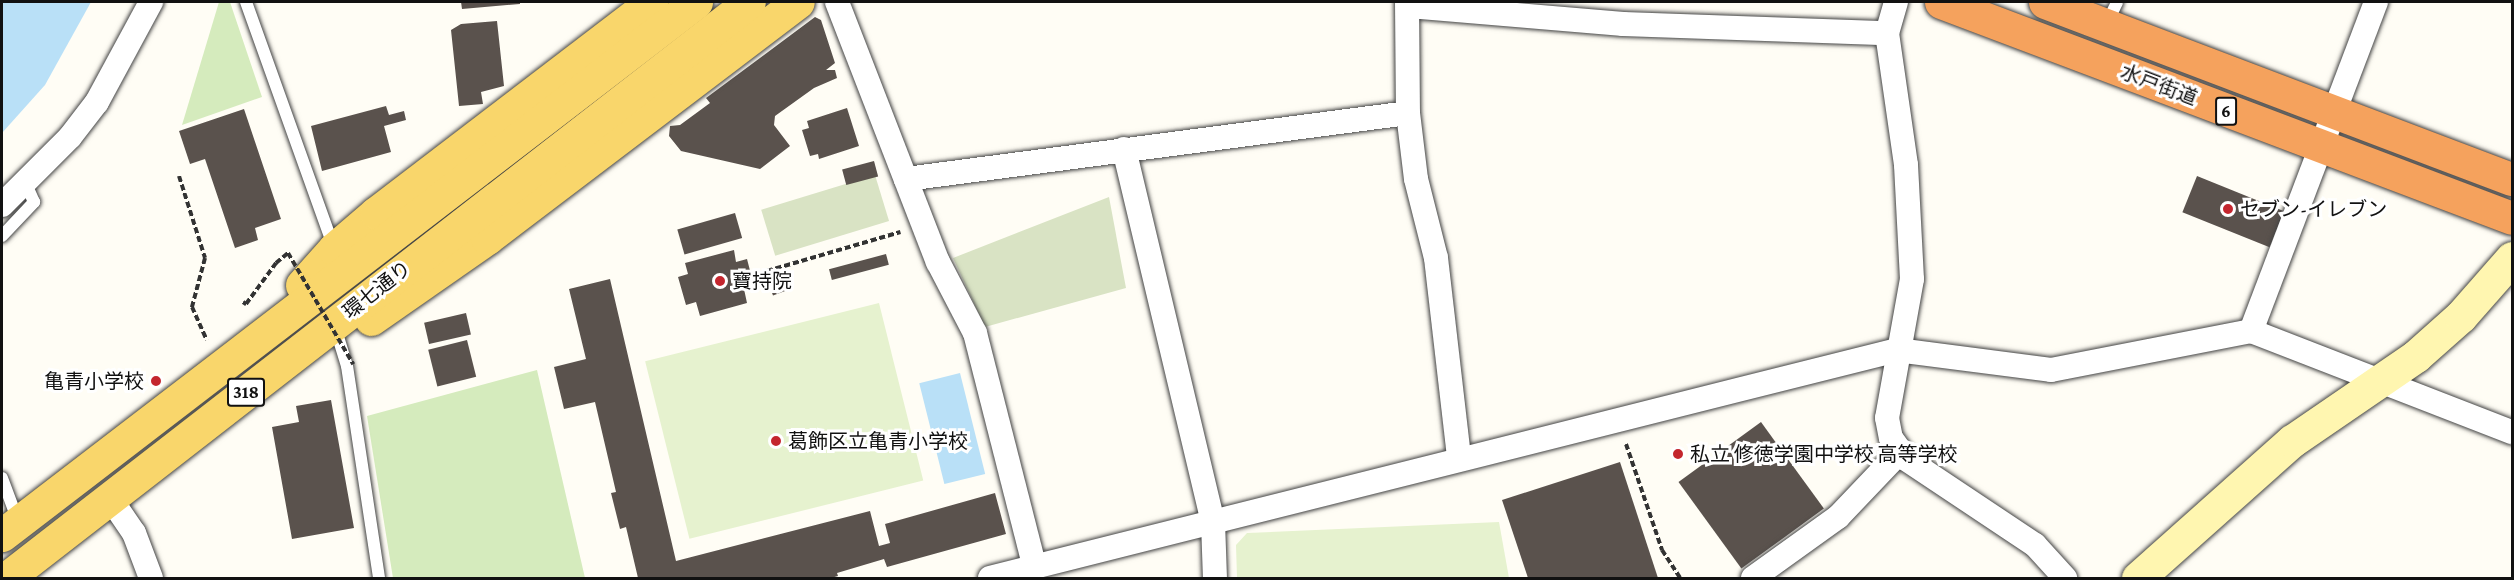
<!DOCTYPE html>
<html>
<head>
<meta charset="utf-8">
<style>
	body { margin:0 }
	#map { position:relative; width:2514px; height:580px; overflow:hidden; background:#fffdf5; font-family:"Crimson Pro","Noto Sans JP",serif }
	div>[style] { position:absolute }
	.green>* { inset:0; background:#d5ebbd }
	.cemetery>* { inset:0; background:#d9e3c4; transform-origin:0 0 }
	.pitch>* { inset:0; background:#e6f2cf; transform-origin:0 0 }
	.water>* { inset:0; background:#b9e0f7; transform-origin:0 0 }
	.building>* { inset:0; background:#5a524d; transform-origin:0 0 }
	.path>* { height:4px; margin-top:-2px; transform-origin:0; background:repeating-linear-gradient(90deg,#333 0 6px,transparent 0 9px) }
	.roads { filter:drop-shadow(0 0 2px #444) drop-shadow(0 0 2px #444) }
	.lane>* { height:12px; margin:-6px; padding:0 6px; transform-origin:6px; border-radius:6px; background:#fff }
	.street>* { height:24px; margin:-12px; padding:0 12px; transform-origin:12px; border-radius:12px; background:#fff }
	.secondary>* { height:33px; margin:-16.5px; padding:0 16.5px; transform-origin:16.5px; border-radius:16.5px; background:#fff6b0 }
	.primary>* { height:33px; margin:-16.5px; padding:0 16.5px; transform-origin:16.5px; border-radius:16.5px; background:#f9d66b }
	.highway>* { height:33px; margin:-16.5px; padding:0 16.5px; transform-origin:16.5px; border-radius:16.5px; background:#f5a25d }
	.path-bridge>* { height:4px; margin-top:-2px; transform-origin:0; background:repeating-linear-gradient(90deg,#333 0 6px,transparent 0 9px) }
	.dots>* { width:16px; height:16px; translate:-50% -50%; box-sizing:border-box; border:3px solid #fff; border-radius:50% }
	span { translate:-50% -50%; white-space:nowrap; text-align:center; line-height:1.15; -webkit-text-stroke:6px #fff; paint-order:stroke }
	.shield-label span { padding:2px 4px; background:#fff; border:2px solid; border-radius:4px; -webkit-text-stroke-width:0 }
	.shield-label { font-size:18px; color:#111; font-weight:700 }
	.street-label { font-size:20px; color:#111 }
	.poi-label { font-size:20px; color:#111 }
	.left { translate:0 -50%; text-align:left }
	.right { translate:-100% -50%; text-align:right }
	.frame { position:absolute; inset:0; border:3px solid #111; pointer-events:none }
</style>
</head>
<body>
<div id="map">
	<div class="green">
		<div style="clip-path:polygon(219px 2px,230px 2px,262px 97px,182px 125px)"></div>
		<div style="clip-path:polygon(537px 370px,585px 578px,393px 578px,367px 416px)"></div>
	</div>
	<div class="cemetery">
		<div style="left:875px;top:175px;width:48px;height:119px;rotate:73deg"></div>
		<div style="clip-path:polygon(1109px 197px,1126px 288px,985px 327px,953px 258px)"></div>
	</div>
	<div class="pitch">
		<div style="left:879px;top:303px;width:183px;height:241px;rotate:76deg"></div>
		<div style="clip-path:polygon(1499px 522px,1509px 578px,1237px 578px,1236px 545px,1247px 533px)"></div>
	</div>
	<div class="water">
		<div style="clip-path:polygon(2px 2px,91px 2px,45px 85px,2px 133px)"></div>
		<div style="left:960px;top:373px;width:104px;height:42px;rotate:76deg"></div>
	</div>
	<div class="building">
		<div style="clip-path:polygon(461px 2px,520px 2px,520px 4px,462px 9px)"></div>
		<div style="clip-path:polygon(815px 17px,821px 20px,835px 63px,826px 70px,835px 70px,837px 78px,814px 88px,775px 116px,774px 125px,790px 146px,760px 169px,681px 151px,669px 136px,670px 126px,680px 125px,710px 103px,706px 98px)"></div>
		<div style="clip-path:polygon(497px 21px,504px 86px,481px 92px,483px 104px,459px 106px,451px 30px,461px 24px)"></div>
		<div style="clip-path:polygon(386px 106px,389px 115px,404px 111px,406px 120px,384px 126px,391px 152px,322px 171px,311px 126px)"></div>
		<div style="clip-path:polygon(847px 108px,859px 146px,819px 159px,818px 154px,810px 156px,802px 130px,809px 128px,807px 121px)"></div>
		<div style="clip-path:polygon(244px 109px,281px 219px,255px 228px,258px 240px,235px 248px,205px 159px,190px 164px,179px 131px)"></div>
		<div style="left:874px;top:161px;width:16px;height:33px;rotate:75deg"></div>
		<div style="left:2197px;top:176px;width:94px;height:39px;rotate:22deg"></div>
		<div style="left:735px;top:213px;width:26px;height:60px;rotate:74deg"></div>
		<div style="clip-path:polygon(734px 250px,736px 262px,747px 259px,754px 286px,744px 289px,747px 303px,700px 316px,696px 302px,686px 305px,678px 277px,688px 274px,685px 263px)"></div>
		<div style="left:886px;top:254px;width:11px;height:59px;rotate:75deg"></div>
		<div style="clip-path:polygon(610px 279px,676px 561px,870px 511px,879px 546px,890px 543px,885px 524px,995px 493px,1006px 534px,887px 567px,884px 559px,837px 573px,838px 576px,831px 578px,638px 578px,626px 527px,620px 529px,611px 493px,616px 492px,595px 402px,564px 409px,554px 367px,586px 359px,569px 289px)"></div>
		<div style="left:783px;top:279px;width:12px;height:15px;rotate:70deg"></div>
		<div style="left:466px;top:313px;width:22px;height:43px;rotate:77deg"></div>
		<div style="left:467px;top:340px;width:38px;height:40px;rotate:76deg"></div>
		<div style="clip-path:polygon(331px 400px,354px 528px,292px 539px,272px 427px,299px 422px,296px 406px)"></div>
		<div style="left:1761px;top:422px;width:107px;height:102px;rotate:54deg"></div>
		<div style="clip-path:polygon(1620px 462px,1658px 578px,1528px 578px,1502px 500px)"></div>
	</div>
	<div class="path">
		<div style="left:179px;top:176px;width:86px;rotate:72.4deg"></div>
		<div style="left:205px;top:258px;width:51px;rotate:104.9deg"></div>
		<div style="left:192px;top:307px;width:36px;rotate:66deg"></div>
		<div style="left:767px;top:271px;width:139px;rotate:-16.3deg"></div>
		<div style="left:243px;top:302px;width:4px;rotate:34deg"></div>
		<div style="left:246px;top:304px;width:51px;rotate:-53.8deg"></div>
		<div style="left:1626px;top:444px;width:112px;rotate:71.2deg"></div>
		<div style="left:1662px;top:550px;width:33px;rotate:57deg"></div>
	</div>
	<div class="roads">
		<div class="lane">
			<div style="left:246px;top:2px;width:258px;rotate:70.3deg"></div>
			<div style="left:2106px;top:25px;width:25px;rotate:-64deg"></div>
			<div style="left:2px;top:236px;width:47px;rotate:-46.7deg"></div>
			<div style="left:34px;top:202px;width:20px;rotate:-114deg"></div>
			<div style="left:339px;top:340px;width:27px;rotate:73deg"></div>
			<div style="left:347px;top:366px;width:214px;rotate:81.4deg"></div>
			<div style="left:2px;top:478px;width:46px;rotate:69.6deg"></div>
		</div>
		<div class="street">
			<div style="left:837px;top:2px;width:279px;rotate:68.8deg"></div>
			<div style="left:938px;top:262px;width:80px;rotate:62.5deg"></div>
			<div style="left:975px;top:333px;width:239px;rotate:75.7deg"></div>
			<div style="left:1407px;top:2px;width:111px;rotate:89.5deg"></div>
			<div style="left:1408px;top:113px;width:66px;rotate:83.1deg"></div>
			<div style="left:1416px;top:179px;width:81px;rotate:75.8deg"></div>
			<div style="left:1436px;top:258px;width:201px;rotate:83.4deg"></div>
			<div style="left:1896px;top:2px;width:32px;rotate:106deg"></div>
			<div style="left:1887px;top:33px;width:133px;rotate:81.8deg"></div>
			<div style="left:1906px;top:165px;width:114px;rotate:87deg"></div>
			<div style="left:1912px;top:279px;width:141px;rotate:100.2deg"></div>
			<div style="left:1887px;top:418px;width:20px;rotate:79deg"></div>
			<div style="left:1891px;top:438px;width:26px;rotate:54deg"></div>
			<div style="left:1906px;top:459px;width:155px;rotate:33.7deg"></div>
			<div style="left:2035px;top:545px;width:45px;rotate:47.7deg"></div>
			<div style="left:1409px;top:6px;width:215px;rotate:4.8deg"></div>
			<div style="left:1623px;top:24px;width:264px;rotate:2deg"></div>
			<div style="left:1124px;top:149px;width:383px;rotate:76.6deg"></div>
			<div style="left:1213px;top:522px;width:56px;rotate:88deg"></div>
			<div style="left:906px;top:179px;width:506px;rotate:-7.49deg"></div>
			<div style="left:2px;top:205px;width:96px;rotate:-45deg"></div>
			<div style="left:70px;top:137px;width:44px;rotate:-52.4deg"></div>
			<div style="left:97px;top:102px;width:114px;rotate:-61.6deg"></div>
			<div style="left:2251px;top:331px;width:352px;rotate:-69.2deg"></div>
			<div style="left:110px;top:498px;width:42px;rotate:55.6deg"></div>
			<div style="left:134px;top:533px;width:48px;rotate:69.3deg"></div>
			<div style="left:990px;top:578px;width:935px;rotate:-14.11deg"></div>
			<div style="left:1897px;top:350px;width:155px;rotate:7.4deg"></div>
			<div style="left:2051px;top:370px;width:204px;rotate:-11deg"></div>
			<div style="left:2251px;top:331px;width:280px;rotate:21.2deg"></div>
			<div style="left:1753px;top:578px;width:105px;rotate:-35.7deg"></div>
			<div style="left:1838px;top:517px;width:88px;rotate:-46.4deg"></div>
		</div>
		<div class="secondary">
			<div style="left:2138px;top:578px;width:206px;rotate:-41.7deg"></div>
			<div style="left:2292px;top:441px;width:150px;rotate:-34.4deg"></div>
			<div style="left:2416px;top:356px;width:60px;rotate:-41.6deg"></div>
			<div style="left:2461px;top:316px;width:77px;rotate:-48.7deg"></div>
		</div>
		<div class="primary">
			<div style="left:302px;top:285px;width:48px;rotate:-48.4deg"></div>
			<div style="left:334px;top:249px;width:55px;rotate:-40.6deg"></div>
			<div style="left:376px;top:213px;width:347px;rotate:-37.4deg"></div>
			<div style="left:371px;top:319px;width:141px;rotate:-34.9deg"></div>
			<div style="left:487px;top:238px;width:390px;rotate:-37.2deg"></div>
			<div style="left:2px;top:535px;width:875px;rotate:-37.52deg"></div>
			<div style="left:7px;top:578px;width:939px;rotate:-37.82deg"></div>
		</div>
		<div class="highway">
			<div style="left:1941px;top:2px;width:610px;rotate:20.72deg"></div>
			<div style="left:2045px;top:2px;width:499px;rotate:20.8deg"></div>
		</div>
	</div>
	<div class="path-bridge">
		<div style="left:276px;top:263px;width:16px;rotate:-40deg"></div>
		<div style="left:288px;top:253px;width:129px;rotate:59.6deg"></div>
	</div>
	<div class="dots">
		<div style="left:2228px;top:209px;background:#c4262e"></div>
		<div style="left:720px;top:281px;background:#c4262e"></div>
		<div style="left:156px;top:381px;background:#c4262e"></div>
		<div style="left:776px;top:441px;background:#c4262e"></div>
		<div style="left:1678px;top:454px;background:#c4262e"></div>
	</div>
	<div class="shield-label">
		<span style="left:2226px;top:111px">6</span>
		<span style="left:246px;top:392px">318</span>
	</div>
	<div class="street-label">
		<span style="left:2159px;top:85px;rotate:21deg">水戸街道</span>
		<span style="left:377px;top:290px;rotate:-38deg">環七通り</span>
	</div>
	<div class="poi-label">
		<span class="left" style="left:2240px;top:209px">セブン-イレブン</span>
		<span class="left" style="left:732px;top:281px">寶持院</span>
		<span class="right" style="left:144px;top:381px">亀青小学校</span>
		<span class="left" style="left:788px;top:441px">葛飾区立亀青小学校</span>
		<span class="left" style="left:1690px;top:454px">私立 修徳学園中学校 高等学校</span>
	</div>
	<div class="frame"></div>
</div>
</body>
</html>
